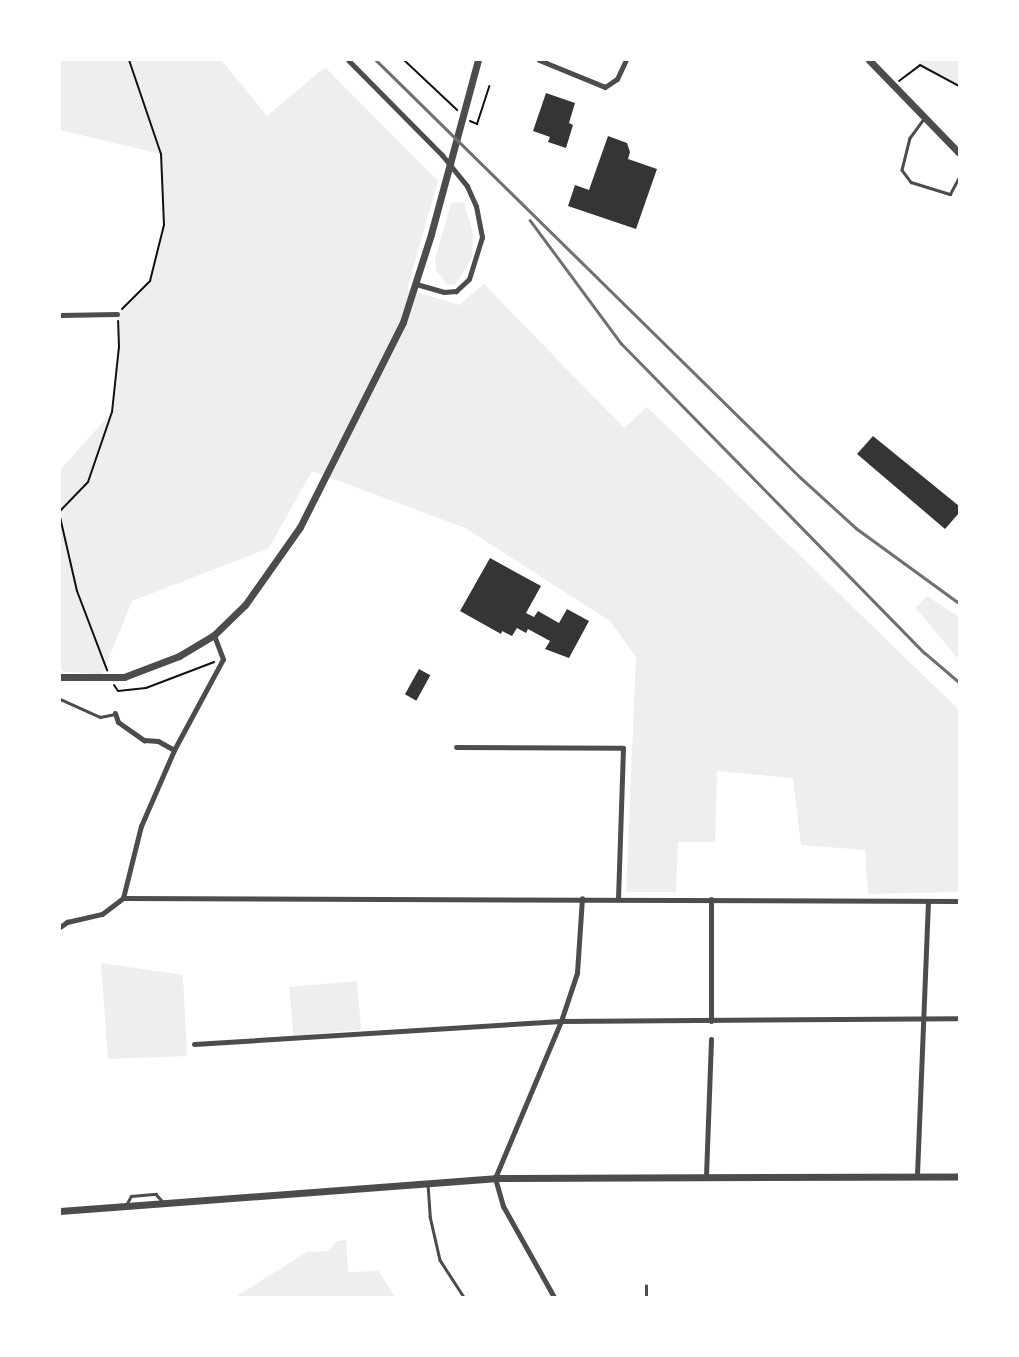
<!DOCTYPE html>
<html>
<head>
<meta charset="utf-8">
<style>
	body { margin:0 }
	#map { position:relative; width:1019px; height:1357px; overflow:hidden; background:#fff; font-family:Signika,sans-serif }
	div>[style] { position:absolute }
	.green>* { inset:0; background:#eee; transform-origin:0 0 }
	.building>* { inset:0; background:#353535; transform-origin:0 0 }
	.path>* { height:2px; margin:-1px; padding:0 1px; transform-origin:1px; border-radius:1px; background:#111 }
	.service>* { height:2.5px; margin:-1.25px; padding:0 1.25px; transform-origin:1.25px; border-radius:1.25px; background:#4c4c4c }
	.minor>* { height:5px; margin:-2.5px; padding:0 2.5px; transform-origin:2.5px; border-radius:2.5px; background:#4c4c4c }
	.tertiary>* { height:7px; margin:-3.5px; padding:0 3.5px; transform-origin:3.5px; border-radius:3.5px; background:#4c4c4c }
	.rail>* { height:2.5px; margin:-1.25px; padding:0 1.25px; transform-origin:1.25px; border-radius:1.25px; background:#707070 }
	span { translate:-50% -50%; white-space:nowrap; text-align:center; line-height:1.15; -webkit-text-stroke:5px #fff; paint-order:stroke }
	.frame { position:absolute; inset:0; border:61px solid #fff; pointer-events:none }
</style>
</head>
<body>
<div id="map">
	<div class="green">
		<div style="clip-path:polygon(60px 60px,221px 60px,267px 116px,325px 67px,438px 181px,407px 289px,459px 305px,484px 284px,624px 428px,647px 407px,959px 710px,959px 892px,868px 894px,865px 850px,801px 845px,793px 778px,717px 771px,715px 842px,678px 842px,676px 892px,626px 892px,636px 657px,610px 621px,465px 528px,312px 471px,269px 548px,132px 601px,102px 675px,60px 671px,60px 470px,112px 412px,119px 347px,117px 314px,150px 281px,164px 225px,161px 154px,60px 130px)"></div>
		<div style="clip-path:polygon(915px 60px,959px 60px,959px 87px)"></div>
		<div style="clip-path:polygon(464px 202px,473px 234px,472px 258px,455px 285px,447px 284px,436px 270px,435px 259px,451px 203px)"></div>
		<div style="clip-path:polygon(927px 596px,959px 617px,959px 660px,916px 608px)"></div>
		<div style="clip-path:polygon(101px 963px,183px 975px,187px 1056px,108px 1059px)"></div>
		<div style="left:357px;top:981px;width:49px;height:68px;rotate:85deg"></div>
		<div style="clip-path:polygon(346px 1240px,348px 1272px,379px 1271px,395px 1297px,235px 1297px,307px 1252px,328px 1251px,337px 1241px)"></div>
	</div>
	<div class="building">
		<div style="clip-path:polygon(546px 93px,575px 103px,569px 123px,573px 125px,566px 148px,548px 142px,550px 137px,533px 131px)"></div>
		<div style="clip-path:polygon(608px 136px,627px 143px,630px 152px,628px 159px,657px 169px,636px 229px,568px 206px,575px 185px,589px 190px)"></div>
		<div style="clip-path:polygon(873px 436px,959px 506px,959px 513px,945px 529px,857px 454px)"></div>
		<div style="clip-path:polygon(490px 558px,541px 586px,526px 613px,534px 617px,538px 611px,559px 623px,567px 609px,589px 621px,569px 658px,545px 649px,550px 641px,528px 629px,526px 633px,517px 628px,512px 636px,502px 631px,501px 634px,460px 611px)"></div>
		<div style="left:419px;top:669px;width:13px;height:29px;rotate:29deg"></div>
	</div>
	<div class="path">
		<div style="left:404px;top:60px;width:73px;rotate:43.3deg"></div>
		<div style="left:899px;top:81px;width:26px;rotate:-37deg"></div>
		<div style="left:920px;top:65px;width:44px;rotate:28.3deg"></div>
		<div style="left:470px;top:121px;width:8px;rotate:23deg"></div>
		<div style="left:477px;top:124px;width:40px;rotate:-72deg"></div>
		<div style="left:122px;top:309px;width:40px;rotate:-45deg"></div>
		<div style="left:150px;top:281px;width:58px;rotate:-76deg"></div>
		<div style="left:164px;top:225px;width:71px;rotate:-92.4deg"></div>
		<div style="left:161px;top:154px;width:99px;rotate:-108.8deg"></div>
		<div style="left:60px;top:511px;width:40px;rotate:-46deg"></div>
		<div style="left:88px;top:482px;width:74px;rotate:-71.1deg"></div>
		<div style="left:112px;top:412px;width:65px;rotate:-83.9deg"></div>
		<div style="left:119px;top:347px;width:26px;rotate:-92deg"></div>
		<div style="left:60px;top:517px;width:76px;rotate:77.1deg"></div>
		<div style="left:77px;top:591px;width:85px;rotate:69.2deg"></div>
		<div style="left:114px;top:685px;width:7px;rotate:56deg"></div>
		<div style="left:118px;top:691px;width:28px;rotate:-6deg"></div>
		<div style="left:146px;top:688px;width:73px;rotate:-20.9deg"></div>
	</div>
	<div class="service">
		<div style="left:924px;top:119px;width:24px;rotate:126deg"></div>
		<div style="left:910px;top:138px;width:33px;rotate:104deg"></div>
		<div style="left:902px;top:170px;width:15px;rotate:53deg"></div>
		<div style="left:911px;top:182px;width:41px;rotate:17.1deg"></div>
		<div style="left:950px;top:194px;width:19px;rotate:-62deg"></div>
		<div style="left:60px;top:699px;width:44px;rotate:24.2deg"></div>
		<div style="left:100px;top:717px;width:15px;rotate:-11deg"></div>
		<div style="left:428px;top:1184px;width:32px;rotate:86deg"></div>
		<div style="left:430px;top:1216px;width:45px;rotate:77.2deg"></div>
		<div style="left:440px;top:1260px;width:44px;rotate:57deg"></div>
		<div style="left:126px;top:1205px;width:10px;rotate:-61deg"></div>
		<div style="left:131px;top:1196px;width:25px;rotate:-5deg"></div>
		<div style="left:156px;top:1194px;width:9px;rotate:49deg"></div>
		<div style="left:646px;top:1297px;width:11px;rotate:-90deg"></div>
	</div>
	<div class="minor">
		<div style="left:348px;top:60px;width:134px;rotate:45.3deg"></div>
		<div style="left:442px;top:155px;width:40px;rotate:51deg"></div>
		<div style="left:467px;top:186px;width:22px;rotate:66deg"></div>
		<div style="left:476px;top:206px;width:32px;rotate:79deg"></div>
		<div style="left:482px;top:237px;width:44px;rotate:107.2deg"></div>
		<div style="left:469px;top:279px;width:18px;rotate:137deg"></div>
		<div style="left:456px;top:291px;width:12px;rotate:175deg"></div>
		<div style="left:444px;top:292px;width:29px;rotate:-164deg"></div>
		<div style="left:539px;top:60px;width:71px;rotate:22.2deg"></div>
		<div style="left:605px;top:87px;width:14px;rotate:-34deg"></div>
		<div style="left:617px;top:79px;width:21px;rotate:-65deg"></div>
		<div style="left:60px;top:315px;width:57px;rotate:-1deg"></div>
		<div style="left:115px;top:713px;width:9px;rotate:72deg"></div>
		<div style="left:118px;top:722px;width:32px;rotate:35deg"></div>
		<div style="left:144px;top:740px;width:14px;rotate:4deg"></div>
		<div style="left:158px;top:741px;width:18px;rotate:29deg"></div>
		<div style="left:456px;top:747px;width:167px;rotate:0.3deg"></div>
		<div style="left:623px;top:748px;width:150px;rotate:91.9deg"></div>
		<div style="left:123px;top:898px;width:836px;rotate:0.21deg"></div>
		<div style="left:711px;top:899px;width:122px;rotate:90deg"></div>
		<div style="left:60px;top:927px;width:9px;rotate:-36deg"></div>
		<div style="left:67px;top:922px;width:36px;rotate:-13deg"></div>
		<div style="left:102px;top:914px;width:26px;rotate:-37deg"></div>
		<div style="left:123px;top:898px;width:74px;rotate:-76deg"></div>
		<div style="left:141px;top:826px;width:83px;rotate:-66.5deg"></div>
		<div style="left:174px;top:750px;width:103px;rotate:-61.7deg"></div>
		<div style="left:223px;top:659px;width:26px;rotate:-111deg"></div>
		<div style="left:194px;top:1044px;width:368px;rotate:-3.6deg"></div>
		<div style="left:561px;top:1021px;width:398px;rotate:-0.4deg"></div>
		<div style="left:917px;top:1175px;width:273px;rotate:-87.7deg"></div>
		<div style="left:706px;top:1176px;width:137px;rotate:-87.9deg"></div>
		<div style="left:554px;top:1297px;width:104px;rotate:-119.3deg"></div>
		<div style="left:503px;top:1206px;width:29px;rotate:-106deg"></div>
		<div style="left:495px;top:1178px;width:170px;rotate:-67.2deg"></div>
		<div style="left:561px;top:1021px;width:51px;rotate:-71.6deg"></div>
		<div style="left:577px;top:973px;width:75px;rotate:-86.2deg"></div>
	</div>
	<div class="tertiary">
		<div style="left:869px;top:60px;width:129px;rotate:45.9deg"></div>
		<div style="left:60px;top:677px;width:64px"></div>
		<div style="left:124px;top:677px;width:59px;rotate:-20.9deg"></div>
		<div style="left:179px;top:656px;width:41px;rotate:-31deg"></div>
		<div style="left:214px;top:635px;width:43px;rotate:-44.1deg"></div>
		<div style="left:245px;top:605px;width:95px;rotate:-54.8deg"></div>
		<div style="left:300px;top:527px;width:229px;rotate:-63.3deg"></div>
		<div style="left:403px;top:322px;width:92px;rotate:-72.3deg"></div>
		<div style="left:431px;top:234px;width:180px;rotate:-74.9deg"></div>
		<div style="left:60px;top:1211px;width:436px;rotate:-4.3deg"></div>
		<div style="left:495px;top:1178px;width:464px;rotate:-0.2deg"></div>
	</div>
	<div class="rail">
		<div style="left:376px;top:60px;width:595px;rotate:44.52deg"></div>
		<div style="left:800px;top:477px;width:76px;rotate:42.3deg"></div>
		<div style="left:856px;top:528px;width:127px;rotate:36.1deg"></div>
		<div style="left:530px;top:220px;width:153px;rotate:53.5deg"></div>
		<div style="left:621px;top:343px;width:434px;rotate:45.6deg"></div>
		<div style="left:925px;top:653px;width:45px;rotate:40.5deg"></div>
	</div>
	<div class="frame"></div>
</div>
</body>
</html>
